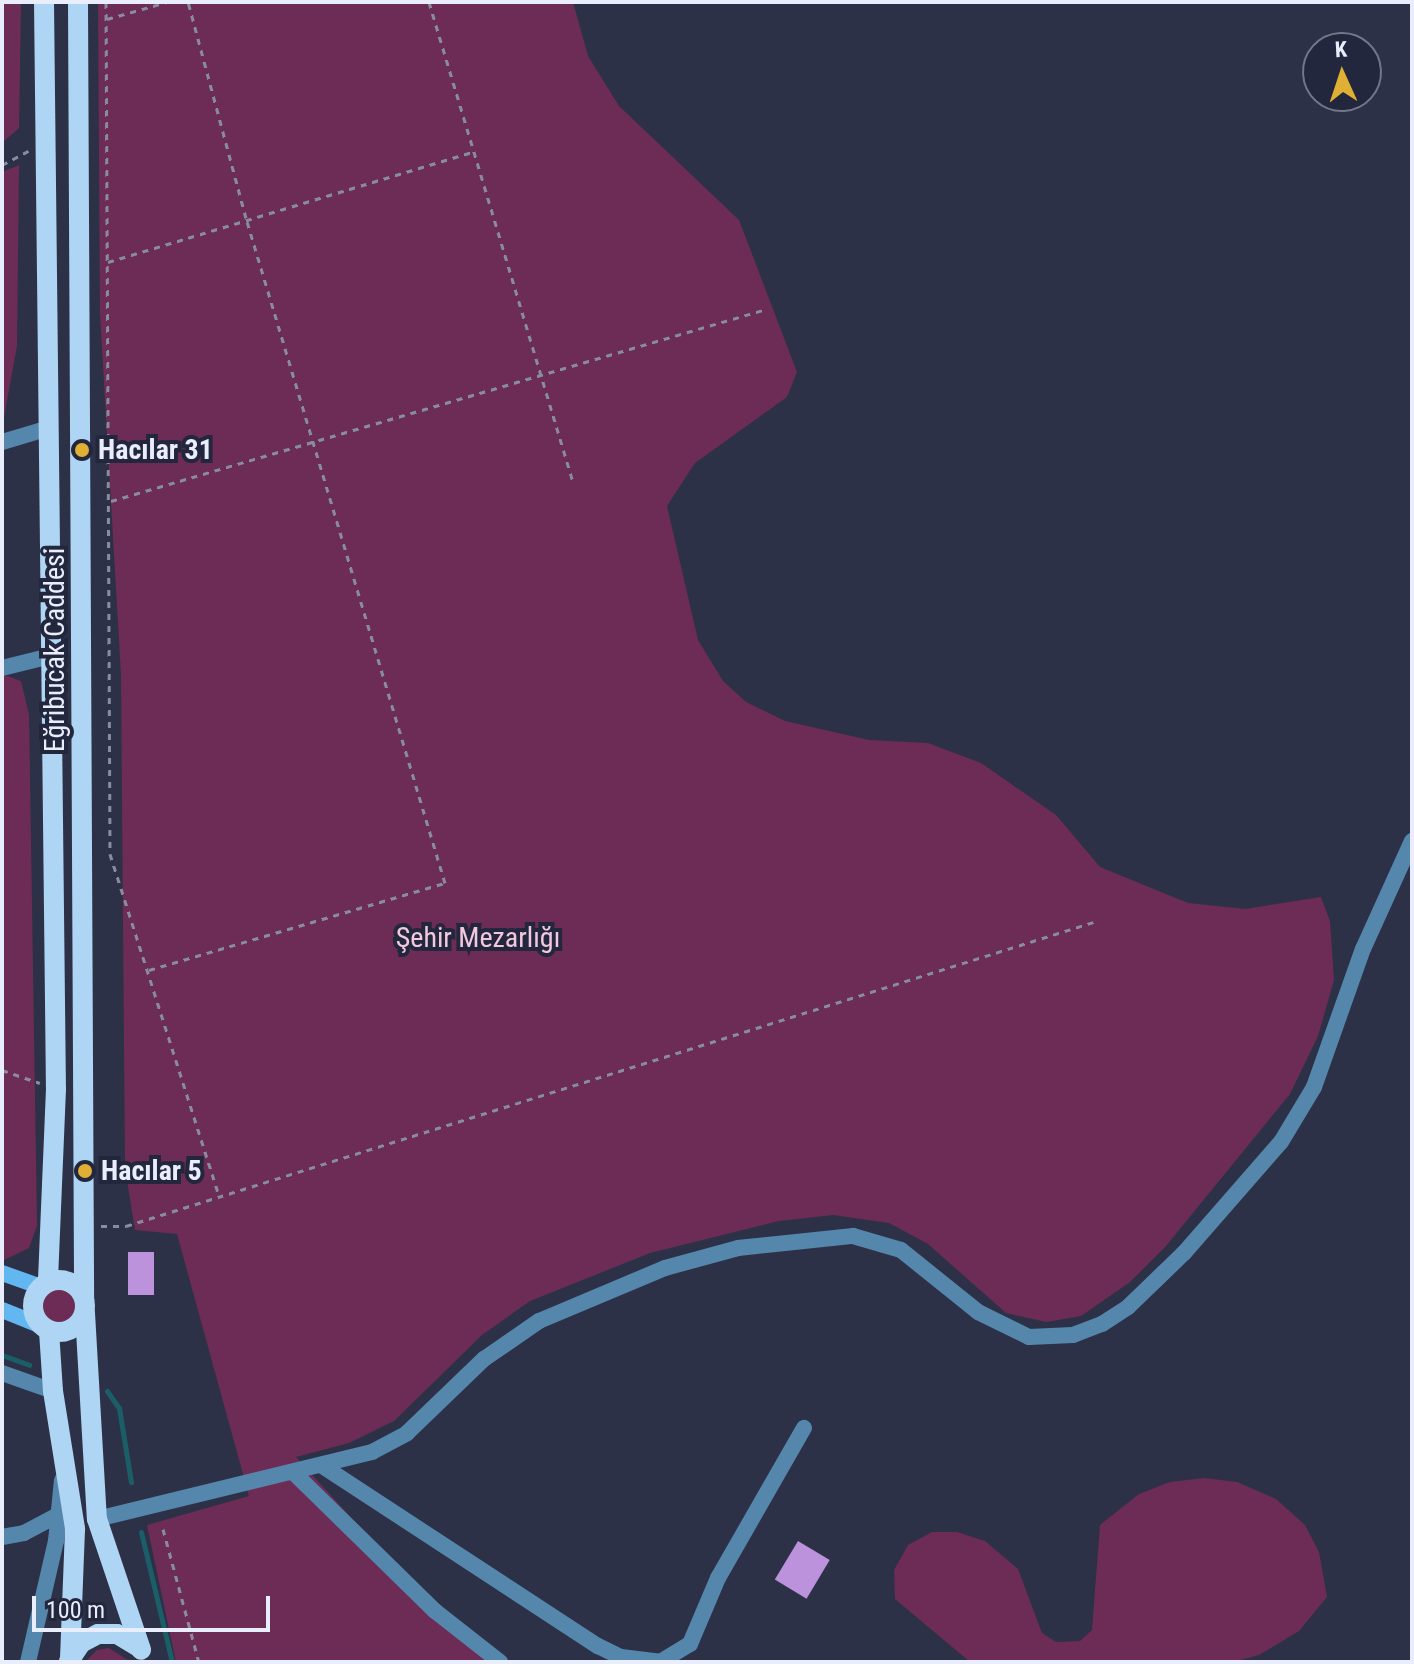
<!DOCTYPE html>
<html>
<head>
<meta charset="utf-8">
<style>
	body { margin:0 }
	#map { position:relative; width:1414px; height:1664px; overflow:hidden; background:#2d3147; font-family:"Roboto Condensed",sans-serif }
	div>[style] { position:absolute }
	.green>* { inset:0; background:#6c2c55 }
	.round { border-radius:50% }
	.stream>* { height:5px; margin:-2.5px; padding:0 2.5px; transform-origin:2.5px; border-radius:2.5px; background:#1a5f67 }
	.building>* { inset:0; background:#bb92db; transform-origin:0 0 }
	.path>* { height:3px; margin-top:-1.5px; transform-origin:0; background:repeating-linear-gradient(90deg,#888c9f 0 6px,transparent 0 12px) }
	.minor>* { height:16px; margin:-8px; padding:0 8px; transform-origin:8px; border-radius:8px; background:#5587ac }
	.tertiary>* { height:16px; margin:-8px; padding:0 8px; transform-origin:8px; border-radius:8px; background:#5587ac }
	.secondary>* { height:16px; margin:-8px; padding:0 8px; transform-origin:8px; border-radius:8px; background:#63b7f1 }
	.primary>* { height:20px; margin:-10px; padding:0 10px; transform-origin:10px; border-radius:10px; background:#aed5f3 }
	.primary>.ring { margin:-10px; padding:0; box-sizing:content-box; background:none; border:20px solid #aed5f3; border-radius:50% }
	.dots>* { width:22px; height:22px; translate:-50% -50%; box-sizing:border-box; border:4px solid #23273d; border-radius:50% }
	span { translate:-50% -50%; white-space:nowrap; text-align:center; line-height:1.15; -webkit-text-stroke:8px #23273d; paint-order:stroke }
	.poi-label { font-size:28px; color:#eaedfc; font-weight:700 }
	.left { translate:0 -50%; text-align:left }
	.street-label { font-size:28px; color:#eaedfc }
	.park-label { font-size:28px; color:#f2c8df }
	.frame { position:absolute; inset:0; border:4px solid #eaedfc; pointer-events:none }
	.north { position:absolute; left:1302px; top:32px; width:80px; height:80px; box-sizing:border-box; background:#23273d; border:2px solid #737689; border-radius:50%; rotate:357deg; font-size:22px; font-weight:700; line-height:32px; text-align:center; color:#eaedfc }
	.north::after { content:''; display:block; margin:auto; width:28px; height:36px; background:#dfb034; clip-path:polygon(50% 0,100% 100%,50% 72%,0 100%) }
	.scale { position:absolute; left:32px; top:1596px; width:238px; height:36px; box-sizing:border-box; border:4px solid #eaedfc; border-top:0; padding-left:10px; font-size:24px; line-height:28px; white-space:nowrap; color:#eaedfc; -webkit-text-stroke:6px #23273d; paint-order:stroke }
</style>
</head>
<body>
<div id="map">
	<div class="green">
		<div style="clip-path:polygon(2px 2px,21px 2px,19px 128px,2px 143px)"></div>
		<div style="clip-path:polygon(98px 2px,573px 2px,588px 56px,619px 106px,739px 220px,797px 372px,787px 397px,695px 463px,667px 506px,698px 640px,723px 681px,746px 702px,785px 721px,869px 740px,928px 743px,981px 763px,1056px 815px,1100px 867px,1188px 903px,1245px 909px,1321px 897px,1330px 921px,1334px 980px,1318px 1036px,1290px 1094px,1166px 1246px,1130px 1282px,1081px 1316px,1046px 1322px,1006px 1313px,928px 1244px,889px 1223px,833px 1215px,779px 1221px,650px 1253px,530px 1301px,482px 1335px,394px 1421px,349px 1443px,296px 1457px,404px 1576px,510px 1662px,176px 1662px,147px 1525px,249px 1496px,177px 1234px,135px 1230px,125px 1168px,121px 674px,100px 314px)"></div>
		<div style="clip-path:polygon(19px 165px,17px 346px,2px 428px,2px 172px)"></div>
		<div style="clip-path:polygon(2px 674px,21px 681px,29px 714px,37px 1226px,29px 1248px,2px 1261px)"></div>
		<div class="round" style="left:42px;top:1289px;width:34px;height:34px"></div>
		<div style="clip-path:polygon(1204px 1478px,1237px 1482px,1276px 1499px,1305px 1525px,1319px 1552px,1327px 1597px,1299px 1631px,1259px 1655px,1233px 1662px,970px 1662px,895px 1599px,894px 1570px,908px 1545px,932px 1532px,957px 1532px,985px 1541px,1018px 1569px,1042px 1633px,1056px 1642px,1080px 1641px,1092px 1630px,1100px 1525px,1139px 1494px,1170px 1482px)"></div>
		<div style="clip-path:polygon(109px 1648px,131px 1662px,85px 1662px,97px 1650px)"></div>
	</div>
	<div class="stream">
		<div style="left:2px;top:1355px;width:29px;rotate:20deg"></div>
		<div style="left:107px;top:1391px;width:21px;rotate:55deg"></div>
		<div style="left:119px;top:1408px;width:75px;rotate:80.8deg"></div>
		<div style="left:141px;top:1532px;width:134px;rotate:76.6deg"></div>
	</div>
	<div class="building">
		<div style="left:154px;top:1252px;width:43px;height:26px;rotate:90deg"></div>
		<div style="left:798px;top:1541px;width:37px;height:45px;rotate:31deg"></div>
	</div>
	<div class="path">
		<div style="left:106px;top:2px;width:852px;rotate:89.73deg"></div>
		<div style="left:110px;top:854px;width:355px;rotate:72.3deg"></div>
		<div style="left:429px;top:2px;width:501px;rotate:73.3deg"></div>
		<div style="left:107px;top:19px;width:62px;rotate:-15.8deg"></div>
		<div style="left:2px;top:165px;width:30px;rotate:-28deg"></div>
		<div style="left:108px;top:262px;width:383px;rotate:-16.8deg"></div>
		<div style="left:111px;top:501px;width:679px;rotate:-16.33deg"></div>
		<div style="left:149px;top:970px;width:309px;rotate:-16.4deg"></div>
		<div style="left:445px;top:883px;width:694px;rotate:-106.66deg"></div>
		<div style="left:246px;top:218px;width:224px;rotate:-105deg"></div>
		<div style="left:2px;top:1070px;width:40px;rotate:18.9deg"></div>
		<div style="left:101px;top:1226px;width:25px"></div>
		<div style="left:126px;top:1226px;width:1018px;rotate:-17.44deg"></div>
		<div style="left:163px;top:1529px;width:138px;rotate:74.9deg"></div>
	</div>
	<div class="minor">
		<div style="left:2px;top:442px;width:46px;rotate:-16.5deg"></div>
		<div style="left:2px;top:668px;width:49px;rotate:-14deg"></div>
		<div style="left:2px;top:1373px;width:54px;rotate:19.4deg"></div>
		<div style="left:321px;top:1465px;width:331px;rotate:33.2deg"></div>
		<div style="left:598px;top:1646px;width:25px;rotate:26deg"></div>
		<div style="left:621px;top:1657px;width:39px;rotate:7deg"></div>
		<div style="left:660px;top:1662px;width:35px;rotate:-31deg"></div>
		<div style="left:690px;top:1644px;width:72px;rotate:-67deg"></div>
		<div style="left:718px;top:1578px;width:173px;rotate:-60.2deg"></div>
		<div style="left:293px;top:1472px;width:199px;rotate:44.4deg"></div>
		<div style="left:435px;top:1611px;width:83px;rotate:38.1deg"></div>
		<div style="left:97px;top:1519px;width:283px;rotate:-13.7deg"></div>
		<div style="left:372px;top:1452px;width:40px;rotate:-28deg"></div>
		<div style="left:407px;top:1433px;width:107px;rotate:-43.9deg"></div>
		<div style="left:484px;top:1359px;width:67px;rotate:-34.6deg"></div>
		<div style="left:539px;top:1321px;width:137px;rotate:-22.8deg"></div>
		<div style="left:665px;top:1268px;width:76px;rotate:-15.3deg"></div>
		<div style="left:738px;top:1248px;width:116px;rotate:-6deg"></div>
		<div style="left:853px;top:1236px;width:50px;rotate:16.3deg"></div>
		<div style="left:901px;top:1250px;width:99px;rotate:38.8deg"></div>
		<div style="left:978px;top:1312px;width:57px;rotate:26.1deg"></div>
		<div style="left:1029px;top:1337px;width:44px;rotate:-2.6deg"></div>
		<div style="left:1073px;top:1335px;width:31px;rotate:-21deg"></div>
		<div style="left:1102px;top:1324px;width:31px;rotate:-33deg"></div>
		<div style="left:1128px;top:1307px;width:78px;rotate:-44deg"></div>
		<div style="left:1184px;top:1253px;width:147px;rotate:-48.9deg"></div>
		<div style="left:1281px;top:1142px;width:64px;rotate:-59deg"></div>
		<div style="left:1314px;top:1087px;width:146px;rotate:-70.5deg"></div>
		<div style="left:1363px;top:949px;width:119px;rotate:-65.6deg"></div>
		<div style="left:2px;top:1537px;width:22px;rotate:-10deg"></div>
		<div style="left:24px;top:1533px;width:40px;rotate:-28deg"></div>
	</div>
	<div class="tertiary">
		<div style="left:28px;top:1662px;width:124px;rotate:-77deg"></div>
		<div style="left:56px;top:1541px;width:61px;rotate:-84.4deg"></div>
	</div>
	<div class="secondary">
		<div style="left:2px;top:1273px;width:41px;rotate:19.7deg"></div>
		<div style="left:2px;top:1310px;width:43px;rotate:21.8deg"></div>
	</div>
	<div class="primary">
		<div style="left:44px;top:2px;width:1087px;rotate:89.37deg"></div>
		<div style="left:56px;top:1089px;width:193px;rotate:92.4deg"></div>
		<div style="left:78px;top:2px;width:1296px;rotate:89.73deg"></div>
		<div class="ring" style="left:33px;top:1280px;width:32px;height:32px"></div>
		<div style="left:85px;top:1313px;width:206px;rotate:86.7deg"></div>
		<div style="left:97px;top:1519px;width:138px;rotate:71.4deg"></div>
		<div style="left:49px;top:1331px;width:60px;rotate:86.2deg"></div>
		<div style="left:53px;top:1391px;width:140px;rotate:80.9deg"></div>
		<div style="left:75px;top:1529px;width:130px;rotate:92.2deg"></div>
		<div style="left:69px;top:1661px;width:22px;rotate:-56deg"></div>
		<div style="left:81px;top:1643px;width:19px;rotate:-28deg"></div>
		<div style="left:98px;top:1634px;width:19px"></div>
		<div style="left:117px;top:1634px;width:27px;rotate:31deg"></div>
	</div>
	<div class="dots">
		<div style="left:82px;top:450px;background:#dfb034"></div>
		<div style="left:85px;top:1171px;background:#dfb034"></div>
	</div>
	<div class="poi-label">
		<span class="left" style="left:98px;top:450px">Hacılar 31</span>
		<span class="left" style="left:101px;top:1171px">Hacılar 5</span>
	</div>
	<div class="street-label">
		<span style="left:55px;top:650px;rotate:-90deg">Eğribucak Caddesi</span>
	</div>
	<div class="park-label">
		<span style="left:478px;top:938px">Şehir Mezarlığı</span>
	</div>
	<div class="frame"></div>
	<div class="north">K</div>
	<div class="scale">100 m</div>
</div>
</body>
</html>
